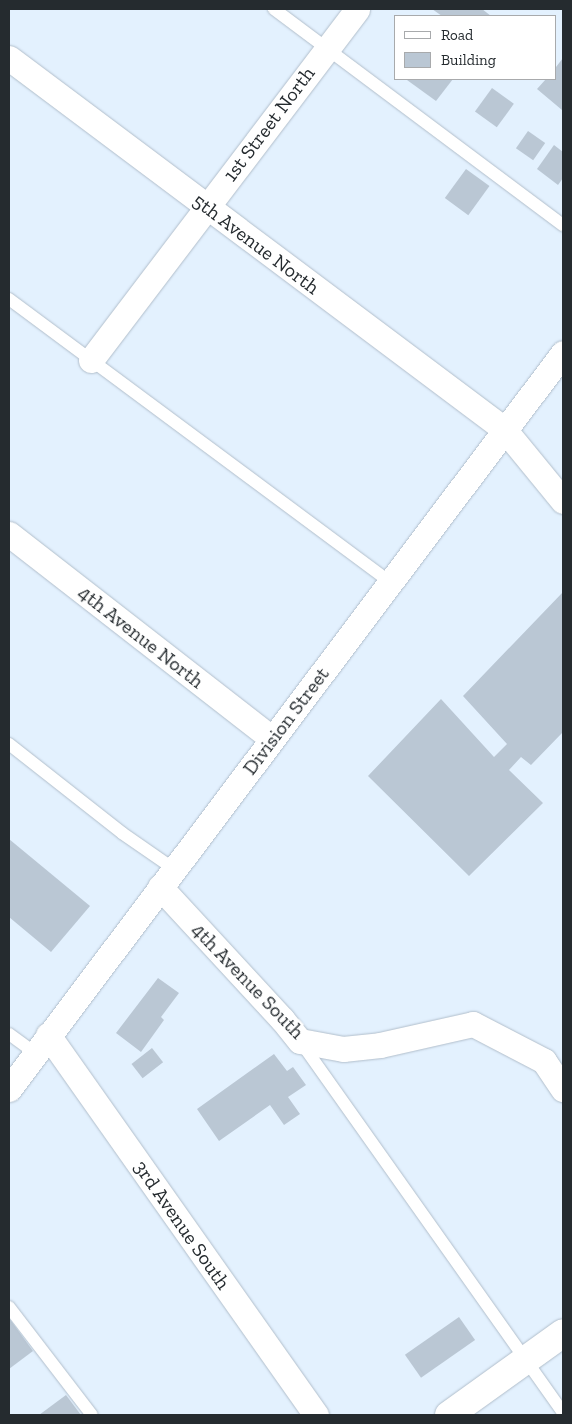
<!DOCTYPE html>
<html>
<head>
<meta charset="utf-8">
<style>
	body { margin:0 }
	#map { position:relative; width:572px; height:1424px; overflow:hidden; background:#e3f1fe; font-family:"Zilla Slab",serif }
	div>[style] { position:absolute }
	.building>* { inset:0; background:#bac7d4; transform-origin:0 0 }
	.roads { filter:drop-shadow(0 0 1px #b1becb) drop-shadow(0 0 1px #b1becb) }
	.lane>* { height:12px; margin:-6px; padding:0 6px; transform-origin:6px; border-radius:6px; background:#fff }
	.street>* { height:25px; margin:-12.5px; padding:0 12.5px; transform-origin:12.5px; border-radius:12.5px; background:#fff }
	.secondary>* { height:28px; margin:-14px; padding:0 14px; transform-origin:14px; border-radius:14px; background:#fff }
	span { translate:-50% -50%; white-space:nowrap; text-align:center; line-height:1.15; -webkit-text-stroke:5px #fff; paint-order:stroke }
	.street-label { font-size:20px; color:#252b2f }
	.frame { position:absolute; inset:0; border:10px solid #252b2f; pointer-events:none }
	.legend { position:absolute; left:394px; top:15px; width:162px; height:65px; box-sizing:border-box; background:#fff; border:1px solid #a8aaac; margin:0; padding:6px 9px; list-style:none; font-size:15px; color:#252b2f }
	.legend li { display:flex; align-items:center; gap:10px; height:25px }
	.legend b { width:25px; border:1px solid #a8aaac }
</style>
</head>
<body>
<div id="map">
	<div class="building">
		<div style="clip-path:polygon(432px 9px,482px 9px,491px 16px,442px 16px)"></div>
		<div style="clip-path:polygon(563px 58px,563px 109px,562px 110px,537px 89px,546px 79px,556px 79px,556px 67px)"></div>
		<div style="clip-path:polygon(408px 79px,453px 79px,436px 101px,407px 80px)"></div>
		<div style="left:492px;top:88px;width:27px;height:29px;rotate:36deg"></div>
		<div style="left:528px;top:131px;width:21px;height:21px;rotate:35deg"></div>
		<div style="clip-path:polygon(554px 145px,563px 152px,563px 178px,558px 185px,537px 169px)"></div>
		<div style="left:466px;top:169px;width:29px;height:36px;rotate:36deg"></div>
		<div style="clip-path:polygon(563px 592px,563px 732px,531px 765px,521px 757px,509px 770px,543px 803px,469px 876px,368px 776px,441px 699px,494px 757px,507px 744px,463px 696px)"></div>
		<div style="clip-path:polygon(9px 839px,90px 906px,51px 952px,9px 917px)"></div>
		<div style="clip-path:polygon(158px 978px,179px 993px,161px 1017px,164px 1020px,141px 1052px,116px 1033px)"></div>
		<div style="left:152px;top:1048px;width:18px;height:26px;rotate:52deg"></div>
		<div style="clip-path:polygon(274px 1054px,287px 1071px,293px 1067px,306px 1085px,288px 1097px,300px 1114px,284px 1125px,270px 1105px,219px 1141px,197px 1109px)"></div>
		<div style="left:459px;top:1317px;width:28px;height:66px;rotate:55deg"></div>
		<div style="clip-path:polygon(9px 1318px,33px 1351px,9px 1369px)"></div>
		<div style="clip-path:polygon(66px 1395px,81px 1415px,39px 1415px)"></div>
	</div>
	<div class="roads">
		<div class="lane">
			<div style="left:274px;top:9px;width:361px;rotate:36.8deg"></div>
			<div style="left:9px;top:299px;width:475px;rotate:36.6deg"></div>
			<div style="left:9px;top:744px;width:144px;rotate:38.2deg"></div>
			<div style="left:122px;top:833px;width:63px;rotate:34.7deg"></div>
			<div style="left:9px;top:1034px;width:32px;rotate:36deg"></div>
			<div style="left:300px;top:1041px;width:456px;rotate:54.7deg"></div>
			<div style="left:9px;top:1307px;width:136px;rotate:52.5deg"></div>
		</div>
		<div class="street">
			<div style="left:9px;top:58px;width:619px;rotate:36.85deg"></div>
			<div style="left:504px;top:429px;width:93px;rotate:50.7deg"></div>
			<div style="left:91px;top:360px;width:440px;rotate:-52.8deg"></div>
			<div style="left:9px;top:534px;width:333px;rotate:37.9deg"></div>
			<div style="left:160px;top:887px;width:180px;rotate:47.3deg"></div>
			<div style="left:282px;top:1019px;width:28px;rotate:51deg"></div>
			<div style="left:300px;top:1041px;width:44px;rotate:10.5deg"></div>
			<div style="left:343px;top:1049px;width:37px;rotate:-6deg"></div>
			<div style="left:380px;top:1045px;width:95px;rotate:-12.7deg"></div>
			<div style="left:473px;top:1024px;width:80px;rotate:27.5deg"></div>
			<div style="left:544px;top:1061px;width:34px;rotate:56deg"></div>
			<div style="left:48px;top:1035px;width:465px;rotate:54.8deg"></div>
			<div style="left:9px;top:1089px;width:921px;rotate:-53.03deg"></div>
		</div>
		<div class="secondary">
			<div style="left:449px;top:1415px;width:140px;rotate:-35.7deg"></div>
		</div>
	</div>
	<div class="street-label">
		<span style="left:269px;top:124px;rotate:-53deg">1st Street North</span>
		<span style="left:256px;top:244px;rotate:37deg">5th Avenue North</span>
		<span style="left:141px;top:637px;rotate:38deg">4th Avenue North</span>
		<span style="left:286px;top:721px;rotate:-53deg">Division Street</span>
		<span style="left:248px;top:981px;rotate:46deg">4th Avenue South</span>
		<span style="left:182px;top:1225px;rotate:55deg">3rd Avenue South</span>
	</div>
	<div class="frame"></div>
	<ul class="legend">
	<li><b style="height:6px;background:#fff"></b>Road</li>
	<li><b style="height:14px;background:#bac7d4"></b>Building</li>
	</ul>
</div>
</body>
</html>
